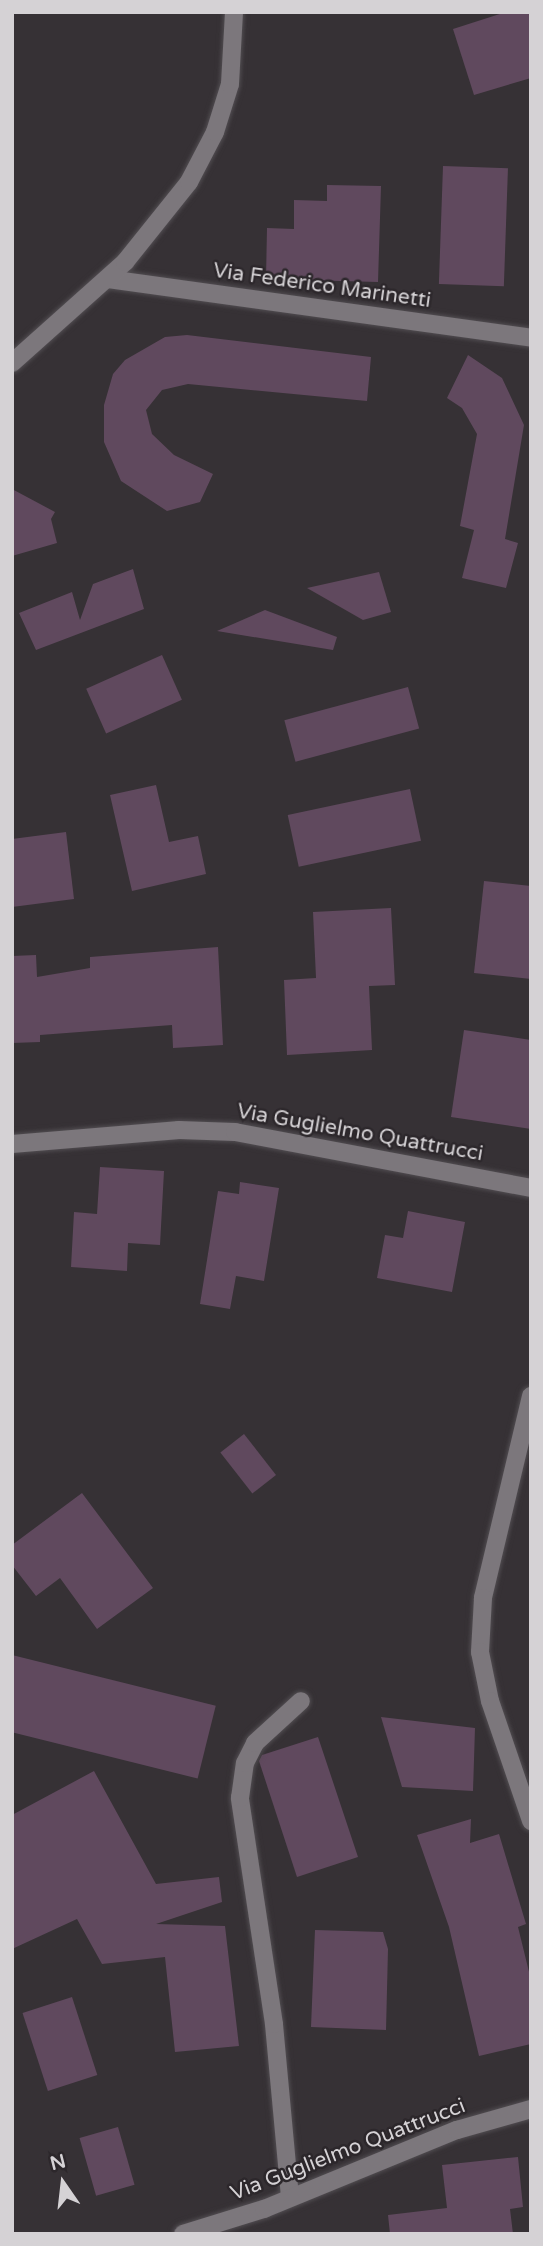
<!DOCTYPE html>
<html>
<head>
<meta charset="utf-8">
<style>
	body { margin:0 }
	#map { position:relative; width:543px; height:2246px; overflow:hidden; background:#363135; font-family:"Varela Round",sans-serif }
	div>[style] { position:absolute }
	.building>* { inset:0; background:#60495e; transform-origin:0 0 }
	.roads { filter:drop-shadow(0 0 2px #514d51) drop-shadow(0 0 2px #514d51) }
	.lane>* { height:18px; margin:-9px; padding:0 9px; transform-origin:9px; border-radius:9px; background:#7c777c }
	.street>* { height:18px; margin:-9px; padding:0 9px; transform-origin:9px; border-radius:9px; background:#7c777c }
	span { translate:-50% -50%; white-space:nowrap; text-align:center; line-height:1.15; -webkit-text-stroke:5px #2c272b; paint-order:stroke }
	.street-label { font-size:21px; color:#d5d2d5 }
	.frame { position:absolute; inset:0; border:14px solid #d5d2d5; pointer-events:none }
	.north { position:absolute; left:28px; top:2148px; width:70px; height:70px; -webkit-text-stroke:5px #2c272b; paint-order:stroke; rotate:346deg; font-size:19px; font-weight:700; line-height:28px; text-align:center; color:#d5d2d5 }
	.north::after { content:''; display:block; margin:auto; width:24px; height:32px; background:#d5d2d5; clip-path:polygon(50% 0,100% 100%,50% 72%,0 100%) }
</style>
</head>
<body>
<div id="map">
	<div class="building">
		<div style="clip-path:polygon(506px 12px,531px 12px,531px 78px,474px 95px,453px 29px)"></div>
		<div style="left:443px;top:166px;width:65px;height:118px;rotate:2deg"></div>
		<div style="clip-path:polygon(327px 185px,381px 186px,378px 282px,266px 279px,267px 228px,294px 229px,294px 200px,327px 201px)"></div>
		<div style="clip-path:polygon(187px 335px,371px 357px,367px 401px,188px 384px,162px 390px,146px 410px,152px 434px,174px 455px,213px 474px,200px 502px,167px 511px,121px 481px,104px 442px,104px 405px,113px 374px,125px 360px,165px 337px)"></div>
		<div style="clip-path:polygon(468px 355px,502px 378px,524px 425px,505px 539px,518px 543px,506px 588px,462px 578px,474px 530px,460px 526px,477px 434px,462px 408px,447px 398px)"></div>
		<div style="clip-path:polygon(12px 489px,55px 512px,51px 519px,57px 543px,12px 556px)"></div>
		<div style="clip-path:polygon(133px 569px,144px 609px,36px 650px,19px 613px,72px 592px,80px 620px,93px 584px)"></div>
		<div style="clip-path:polygon(379px 572px,391px 612px,363px 620px,307px 588px)"></div>
		<div style="clip-path:polygon(265px 610px,337px 637px,333px 650px,217px 631px)"></div>
		<div style="left:162px;top:655px;width:49px;height:83px;rotate:66deg"></div>
		<div style="left:408px;top:687px;width:43px;height:128px;rotate:75deg"></div>
		<div style="clip-path:polygon(156px 785px,169px 842px,198px 836px,206px 874px,132px 891px,110px 795px)"></div>
		<div style="left:410px;top:789px;width:53px;height:125px;rotate:78deg"></div>
		<div style="clip-path:polygon(66px 832px,74px 899px,12px 907px,12px 839px)"></div>
		<div style="clip-path:polygon(484px 881px,531px 886px,531px 979px,474px 973px)"></div>
		<div style="clip-path:polygon(391px 908px,395px 985px,369px 986px,372px 1050px,287px 1055px,284px 980px,316px 978px,313px 912px)"></div>
		<div style="clip-path:polygon(218px 947px,223px 1045px,173px 1048px,172px 1025px,40px 1035px,40px 1042px,12px 1043px,12px 956px,36px 955px,37px 977px,90px 968px,90px 957px)"></div>
		<div style="clip-path:polygon(464px 1030px,531px 1040px,531px 1129px,451px 1117px)"></div>
		<div style="clip-path:polygon(100px 1167px,164px 1171px,160px 1245px,128px 1243px,127px 1271px,71px 1267px,74px 1212px,97px 1214px)"></div>
		<div style="clip-path:polygon(240px 1182px,279px 1188px,264px 1281px,236px 1276px,230px 1309px,200px 1304px,218px 1191px,239px 1194px)"></div>
		<div style="clip-path:polygon(408px 1211px,465px 1222px,452px 1292px,377px 1278px,385px 1235px,403px 1238px)"></div>
		<div style="left:244px;top:1434px;width:52px;height:30px;rotate:52deg"></div>
		<div style="clip-path:polygon(82px 1493px,153px 1588px,97px 1629px,60px 1578px,36px 1596px,12px 1565px,12px 1545px)"></div>
		<div style="left:12px;top:1655px;width:210px;height:75px;rotate:14deg"></div>
		<div style="clip-path:polygon(381px 1717px,475px 1728px,473px 1791px,402px 1787px)"></div>
		<div style="clip-path:polygon(318px 1737px,358px 1857px,297px 1877px,259px 1761px,262px 1755px)"></div>
		<div style="clip-path:polygon(94px 1771px,156px 1884px,219px 1877px,222px 1902px,156px 1924px,225px 1926px,239px 2046px,175px 2052px,165px 1957px,102px 1964px,77px 1919px,12px 1949px,12px 1815px)"></div>
		<div style="clip-path:polygon(471px 1819px,470px 1843px,499px 1834px,526px 1924px,518px 1927px,531px 1980px,531px 2044px,479px 2056px,449px 1927px,417px 1835px)"></div>
		<div style="clip-path:polygon(315px 1930px,383px 1932px,388px 1949px,386px 2030px,311px 2027px)"></div>
		<div style="left:72px;top:1997px;width:82px;height:52px;rotate:72deg"></div>
		<div style="left:118px;top:2127px;width:60px;height:40px;rotate:74deg"></div>
		<div style="clip-path:polygon(518px 2157px,523px 2207px,510px 2209px,513px 2234px,390px 2234px,388px 2215px,447px 2208px,442px 2165px)"></div>
	</div>
	<div class="roads">
		<div class="lane">
			<div style="left:290px;top:2197px;width:174px;rotate:-95.3deg"></div>
			<div style="left:274px;top:2024px;width:229px;rotate:-98.6deg"></div>
			<div style="left:240px;top:1798px;width:35px;rotate:-82deg"></div>
			<div style="left:245px;top:1763px;width:22px;rotate:-63deg"></div>
			<div style="left:255px;top:1743px;width:62px;rotate:-42.4deg"></div>
		</div>
		<div class="street">
			<div style="left:108px;top:279px;width:427px;rotate:7.9deg"></div>
			<div style="left:12px;top:363px;width:152px;rotate:-41.8deg"></div>
			<div style="left:125px;top:262px;width:102px;rotate:-51.3deg"></div>
			<div style="left:189px;top:182px;width:56px;rotate:-62.5deg"></div>
			<div style="left:215px;top:132px;width:50px;rotate:-72.6deg"></div>
			<div style="left:230px;top:84px;width:72px;rotate:-86.8deg"></div>
			<div style="left:12px;top:1144px;width:168px;rotate:-4.8deg"></div>
			<div style="left:179px;top:1130px;width:56px;rotate:2deg"></div>
			<div style="left:235px;top:1132px;width:301px;rotate:10.7deg"></div>
			<div style="left:531px;top:1396px;width:208px;rotate:103.4deg"></div>
			<div style="left:483px;top:1598px;width:54px;rotate:93.2deg"></div>
			<div style="left:480px;top:1652px;width:50px;rotate:78.5deg"></div>
			<div style="left:490px;top:1701px;width:127px;rotate:71.1deg"></div>
			<div style="left:183px;top:2234px;width:85px;rotate:-17.2deg"></div>
			<div style="left:264px;top:2209px;width:209px;rotate:-22.3deg"></div>
			<div style="left:457px;top:2130px;width:77px;rotate:-15.8deg"></div>
		</div>
	</div>
	<div class="street-label">
		<span style="left:322px;top:286px;rotate:8deg">Via Federico Marinetti</span>
		<span style="left:360px;top:1133px;rotate:10deg">Via Guglielmo Quattrucci</span>
		<span style="left:348px;top:2150px;rotate:-21deg">Via Guglielmo Quattrucci</span>
	</div>
	<div class="frame"></div>
	<div class="north">N</div>
</div>
</body>
</html>
